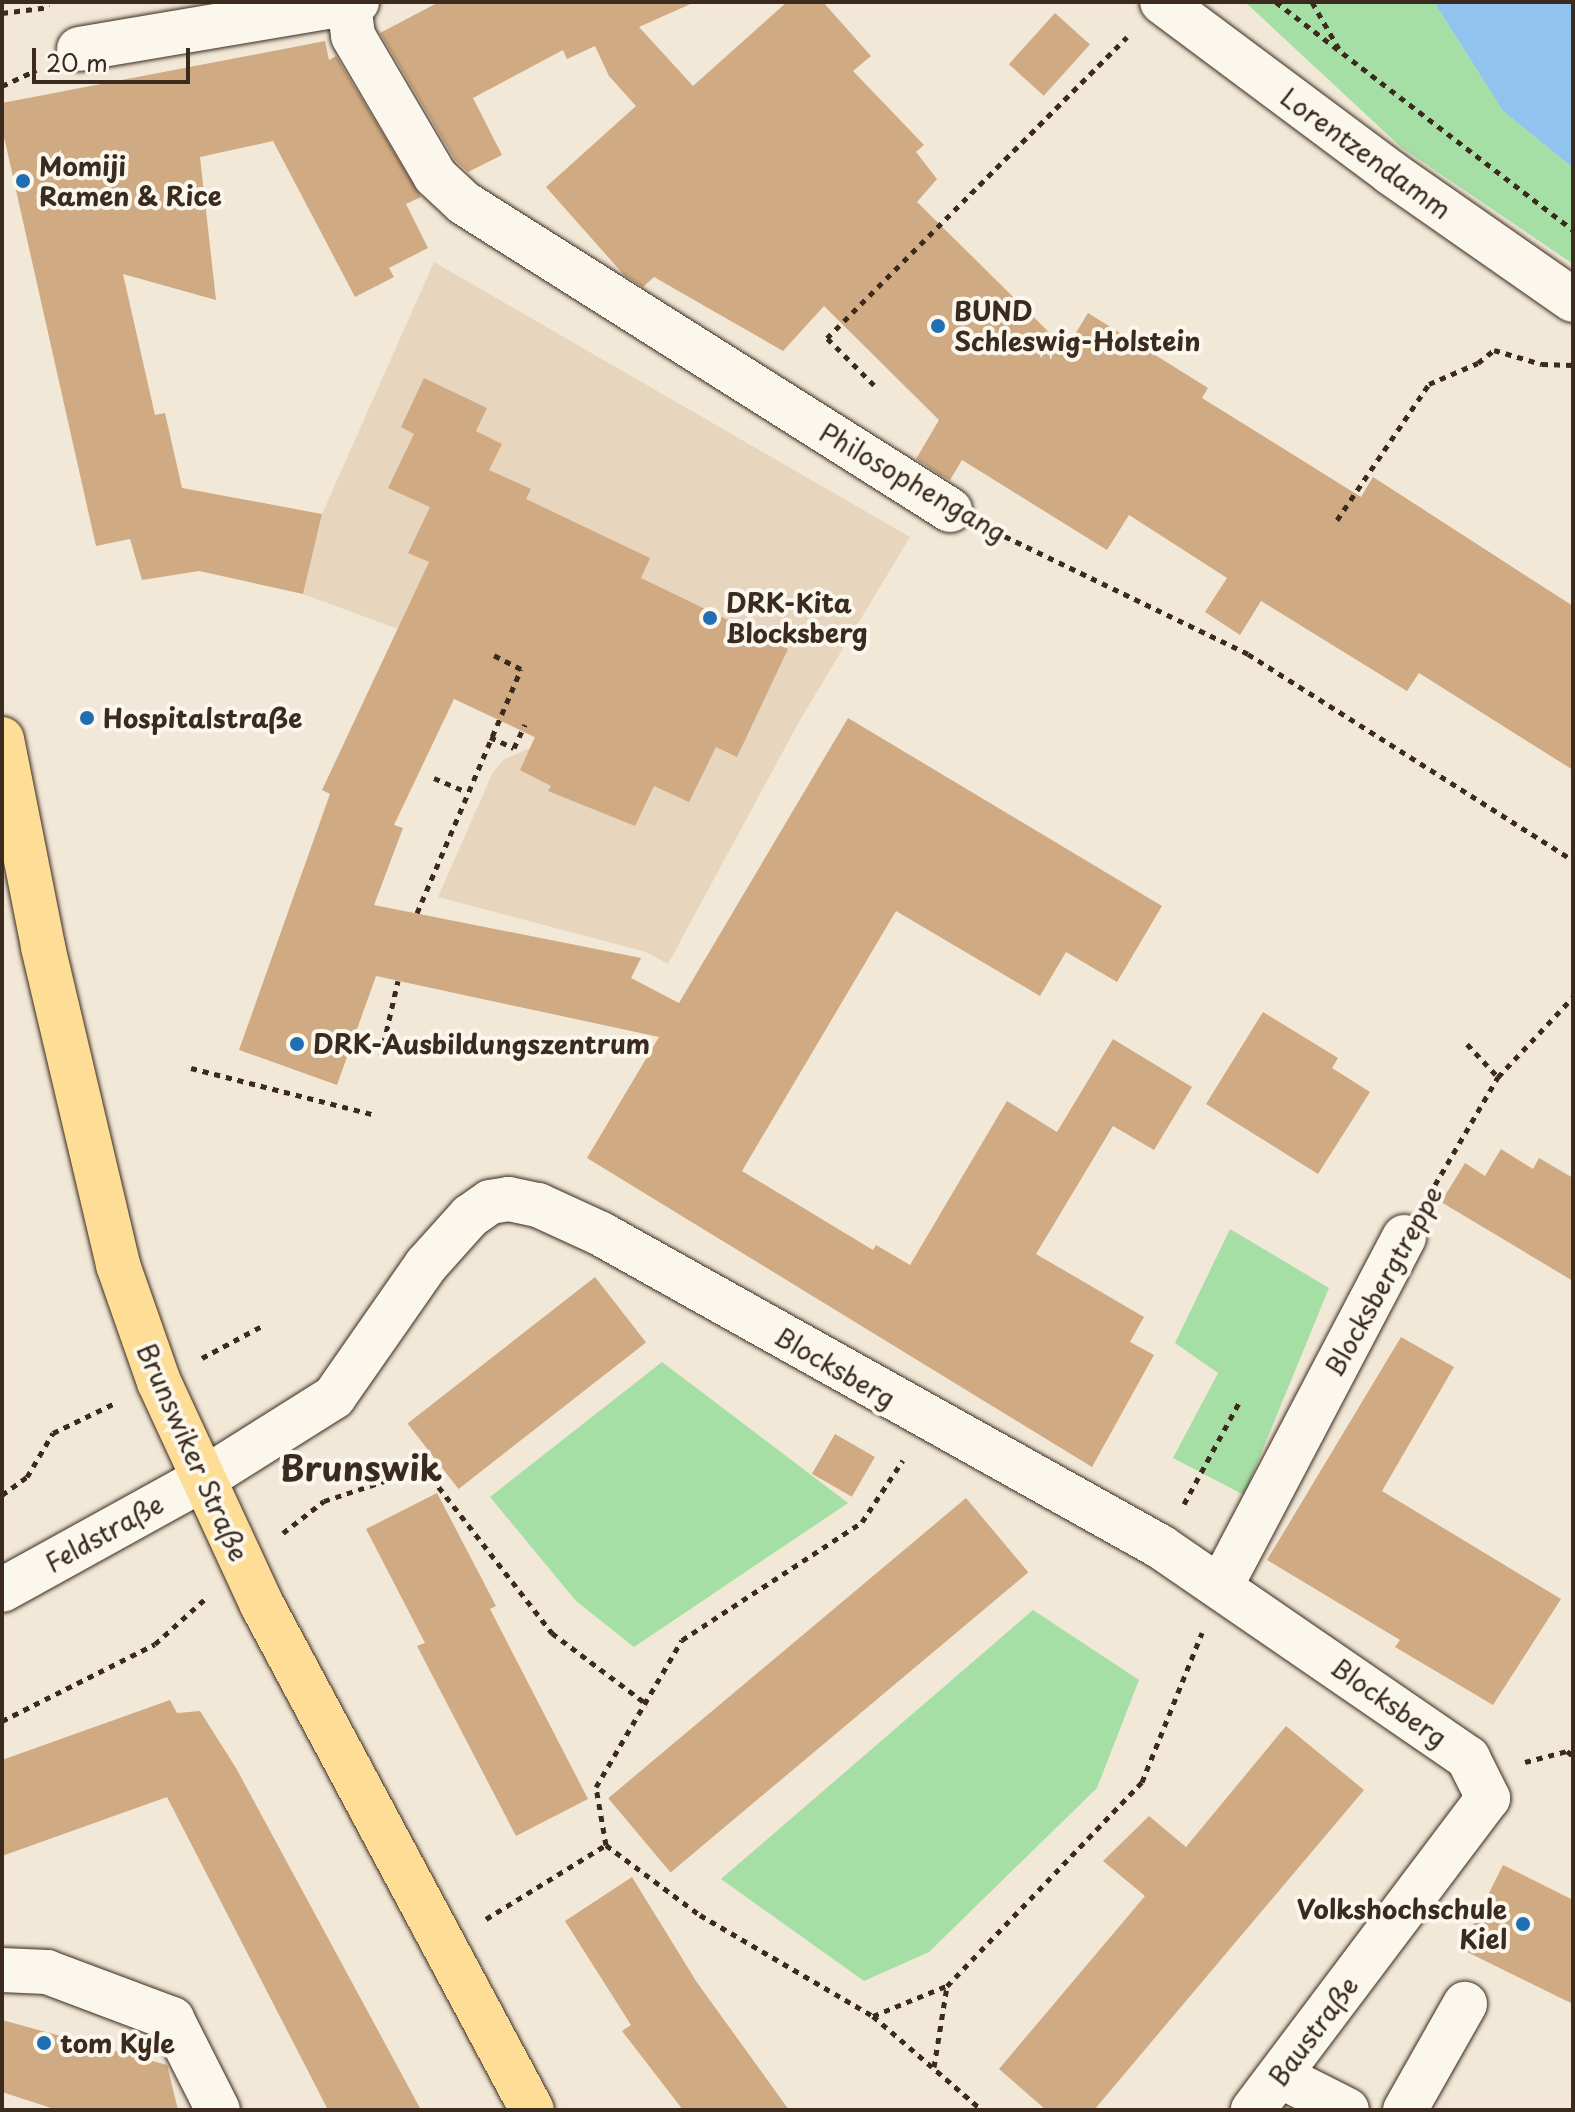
<!DOCTYPE html>
<html>
<head>
<meta charset="utf-8">
<style>
	body { margin:0 }
	#map { position:relative; width:1575px; height:2112px; overflow:hidden; background:#f2e8d7; font-family:"Playpen Sans",sans-serif }
	div>[style] { position:absolute }
	.built>* { inset:0; background:#e8d5be }
	.green>* { inset:0; background:#a5dfa5 }
	.water>* { inset:0; background:#90c3ed }
	.building>* { inset:0; background:#d0aa82; transform-origin:0 0 }
	.path>* { height:5px; margin-top:-2.5px; transform-origin:0; background:repeating-linear-gradient(90deg,#3b2a1e 0 6px,transparent 0 12px) }
	.roads { filter:drop-shadow(0 0 2px #3b2a1e) drop-shadow(0 0 2px #3b2a1e) }
	.minor>* { height:44px; margin:-22px; padding:0 22px; transform-origin:22px; border-radius:22px; background:#fbf7ec }
	.major>* { height:44px; margin:-22px; padding:0 22px; transform-origin:22px; border-radius:22px; background:#fedd96 }
	.dots>* { width:22px; height:22px; translate:-50% -50%; box-sizing:border-box; border:4px solid #fbf7ec; border-radius:50% }
	span { translate:-50% -50%; white-space:nowrap; text-align:center; line-height:1.15; -webkit-text-stroke:8px #fbf7ec; paint-order:stroke }
	.street-label { font-size:26px; color:#3b2a1e }
	.poi-label { font-size:26px; color:#3b2a1e; font-weight:700 }
	.left { translate:0 -50%; text-align:left }
	.right { translate:-100% -50%; text-align:right }
	.district-label { font-size:34px; color:#3b2a1e; font-weight:700 }
	.frame { position:absolute; inset:0; border:4px solid #3b2a1e; pointer-events:none }
	.scale { position:absolute; left:32px; top:48px; width:158px; height:36px; box-sizing:border-box; border:4px solid #3b2a1e; border-top:0; padding-left:10px; font-size:24px; line-height:28px; white-space:nowrap; color:#3b2a1e; -webkit-text-stroke:6px #fbf7ec; paint-order:stroke }
</style>
</head>
<body>
<div id="map">
	<div class="built">
		<div style="clip-path:polygon(434px 262px,910px 537px,800px 720px,668px 964px,646px 952px,438px 897px,493px 772px,503px 760px,530px 748px,535px 738px,509px 725px,565px 607px,435px 498px,408px 552px,429px 562px,398px 629px,303px 594px,322px 514px)"></div>
	</div>
	<div class="green">
		<div style="clip-path:polygon(1245px 2px,1434px 2px,1503px 111px,1573px 168px,1573px 264px,1402px 148px)"></div>
		<div style="clip-path:polygon(1230px 1229px,1329px 1288px,1244px 1495px,1173px 1458px,1218px 1373px,1175px 1343px)"></div>
		<div style="clip-path:polygon(662px 1362px,848px 1503px,634px 1647px,576px 1601px,490px 1497px)"></div>
		<div style="clip-path:polygon(1033px 1610px,1139px 1680px,1097px 1788px,929px 1952px,864px 1981px,721px 1879px)"></div>
	</div>
	<div class="water">
		<div style="clip-path:polygon(1434px 2px,1573px 2px,1573px 168px,1503px 111px)"></div>
	</div>
	<div class="building">
		<div style="clip-path:polygon(439px 2px,695px 2px,639px 27px,693px 86px,787px 2px,823px 2px,871px 56px,853px 71px,924px 145px,916px 152px,937px 179px,917px 202px,1066px 349px,1088px 313px,1208px 388px,1202px 398px,1361px 497px,1373px 477px,1573px 606px,1573px 770px,1419px 673px,1407px 691px,1261px 601px,1240px 635px,1205px 612px,1227px 578px,1129px 515px,1107px 550px,962px 460px,950px 480px,939px 474px,916px 459px,939px 420px,824px 306px,783px 351px,654px 277px,643px 287px,624px 275px,546px 187px,636px 106px,609px 76px,595px 46px,567px 59px,563px 50px,473px 98px,502px 155px,468px 172px,455px 160px,380px 33px)"></div>
		<div style="left:1055px;top:13px;width:47px;height:69px;rotate:42deg"></div>
		<div style="clip-path:polygon(325px 41px,329px 60px,336px 56px,421px 197px,406px 204px,428px 248px,389px 268px,394px 277px,355px 297px,273px 141px,200px 157px,216px 300px,123px 274px,155px 415px,165px 413px,182px 488px,322px 514px,303px 594px,199px 571px,142px 580px,130px 539px,96px 546px,2px 128px,2px 103px)"></div>
		<div style="clip-path:polygon(424px 378px,487px 408px,476px 431px,502px 444px,489px 470px,531px 489px,526px 499px,650px 558px,641px 578px,788px 649px,737px 757px,716px 747px,689px 802px,654px 786px,635px 826px,548px 791px,551px 786px,520px 770px,535px 737px,454px 699px,394px 825px,403px 828px,374px 905px,641px 958px,631px 978px,679px 1003px,848px 718px,1162px 906px,1117px 982px,1066px 952px,1040px 996px,896px 911px,742px 1171px,873px 1250px,876px 1245px,910px 1265px,1007px 1101px,1057px 1132px,1113px 1039px,1192px 1087px,1154px 1150px,1113px 1126px,1036px 1254px,1144px 1317px,1130px 1342px,1154px 1355px,1092px 1467px,587px 1158px,659px 1037px,376px 976px,337px 1085px,239px 1050px,330px 794px,322px 790px,429px 562px,408px 553px,430px 507px,388px 488px,414px 434px,401px 427px)"></div>
		<div style="clip-path:polygon(1263px 1012px,1338px 1058px,1332px 1068px,1370px 1092px,1318px 1174px,1206px 1104px)"></div>
		<div style="clip-path:polygon(1501px 1149px,1533px 1169px,1539px 1158px,1573px 1178px,1573px 1281px,1441px 1202px,1465px 1163px,1485px 1176px)"></div>
		<div style="left:595px;top:1277px;width:83px;height:238px;rotate:52deg"></div>
		<div style="clip-path:polygon(1401px 1337px,1454px 1367px,1382px 1491px,1561px 1599px,1493px 1705px,1395px 1647px,1400px 1640px,1267px 1560px)"></div>
		<div style="left:835px;top:1434px;width:46px;height:46px;rotate:30deg"></div>
		<div style="clip-path:polygon(437px 1493px,496px 1606px,490px 1609px,588px 1799px,516px 1836px,417px 1646px,425px 1643px,366px 1529px)"></div>
		<div style="left:966px;top:1498px;width:97px;height:467px;rotate:50deg"></div>
		<div style="clip-path:polygon(170px 1700px,177px 1713px,200px 1711px,236px 1768px,421px 2110px,328px 2110px,167px 1797px,2px 1856px,2px 1760px)"></div>
		<div style="clip-path:polygon(1286px 1726px,1364px 1790px,1094px 2110px,1046px 2110px,999px 2069px,1145px 1896px,1103px 1861px,1149px 1816px,1186px 1847px)"></div>
		<div style="clip-path:polygon(1503px 1865px,1573px 1900px,1573px 2004px,1461px 1949px)"></div>
		<div style="clip-path:polygon(632px 1877px,696px 1981px,789px 2110px,683px 2110px,622px 2031px,631px 2025px,565px 1921px)"></div>
		<div style="clip-path:polygon(2px 2020px,167px 2065px,178px 2110px,57px 2110px,2px 2092px)"></div>
	</div>
	<div class="path">
		<div style="left:1276px;top:2px;width:374px;rotate:37.5deg"></div>
		<div style="left:1312px;top:2px;width:54px;rotate:60.1deg"></div>
		<div style="left:2px;top:13px;width:48px;rotate:-7.1deg"></div>
		<div style="left:2px;top:86px;width:38px;rotate:-25deg"></div>
		<div style="left:874px;top:385px;width:66px;rotate:-135deg"></div>
		<div style="left:827px;top:338px;width:425px;rotate:-45.1deg"></div>
		<div style="left:1337px;top:520px;width:164px;rotate:-55.9deg"></div>
		<div style="left:1429px;top:384px;width:53px;rotate:-23.2deg"></div>
		<div style="left:1478px;top:363px;width:21px;rotate:-39deg"></div>
		<div style="left:1494px;top:350px;width:50px;rotate:16.3deg"></div>
		<div style="left:1542px;top:364px;width:31px;rotate:2deg"></div>
		<div style="left:994px;top:531px;width:282px;rotate:25.8deg"></div>
		<div style="left:1248px;top:654px;width:385px;rotate:32.4deg"></div>
		<div style="left:490px;top:737px;width:26px;rotate:25deg"></div>
		<div style="left:514px;top:748px;width:26px;rotate:-65deg"></div>
		<div style="left:434px;top:778px;width:34px;rotate:23deg"></div>
		<div style="left:417px;top:913px;width:265px;rotate:-66.9deg"></div>
		<div style="left:521px;top:669px;width:33px;rotate:-153deg"></div>
		<div style="left:1467px;top:1044px;width:45px;rotate:46.8deg"></div>
		<div style="left:381px;top:1055px;width:76px;rotate:-77.1deg"></div>
		<div style="left:191px;top:1068px;width:191px;rotate:14.3deg"></div>
		<div style="left:1429px;top:1195px;width:137px;rotate:-59.7deg"></div>
		<div style="left:1498px;top:1077px;width:110px;rotate:-46.8deg"></div>
		<div style="left:202px;top:1358px;width:68px;rotate:-28.1deg"></div>
		<div style="left:2px;top:1495px;width:31px;rotate:-36deg"></div>
		<div style="left:27px;top:1477px;width:51px;rotate:-59.4deg"></div>
		<div style="left:53px;top:1433px;width:69px;rotate:-25.8deg"></div>
		<div style="left:1184px;top:1504px;width:117px;rotate:-61.5deg"></div>
		<div style="left:283px;top:1533px;width:52px;rotate:-38deg"></div>
		<div style="left:324px;top:1501px;width:105px;rotate:-18.3deg"></div>
		<div style="left:424px;top:1468px;width:209px;rotate:52.2deg"></div>
		<div style="left:552px;top:1633px;width:120px;rotate:36.9deg"></div>
		<div style="left:2px;top:1721px;width:171px;rotate:-26.7deg"></div>
		<div style="left:155px;top:1644px;width:67px;rotate:-42deg"></div>
		<div style="left:1525px;top:1762px;width:43px;rotate:-14.7deg"></div>
		<div style="left:1567px;top:1751px;width:8px;rotate:40deg"></div>
		<div style="left:606px;top:1845px;width:59px;rotate:-99.8deg"></div>
		<div style="left:596px;top:1787px;width:170px;rotate:-59.7deg"></div>
		<div style="left:682px;top:1640px;width:215px;rotate:-33.2deg"></div>
		<div style="left:862px;top:1522px;width:74px;rotate:-56.5deg"></div>
		<div style="left:486px;top:1919px;width:141px;rotate:-31.7deg"></div>
		<div style="left:606px;top:1845px;width:117px;rotate:36.7deg"></div>
		<div style="left:700px;top:1915px;width:200px;rotate:30.3deg"></div>
		<div style="left:873px;top:2016px;width:144px;rotate:40.8deg"></div>
		<div style="left:873px;top:2016px;width:79px;rotate:-22.3deg"></div>
		<div style="left:934px;top:2067px;width:82px;rotate:-80.9deg"></div>
		<div style="left:947px;top:1986px;width:282px;rotate:-46.3deg"></div>
		<div style="left:1142px;top:1782px;width:161px;rotate:-68.1deg"></div>
	</div>
	<div class="roads">
		<div class="minor">
			<div style="left:1162px;top:2px;width:286px;rotate:36.7deg"></div>
			<div style="left:1391px;top:173px;width:222px;rotate:34.9deg"></div>
			<div style="left:349px;top:6px;width:30px;rotate:82deg"></div>
			<div style="left:353px;top:36px;width:162px;rotate:59.6deg"></div>
			<div style="left:435px;top:176px;width:40px;rotate:43deg"></div>
			<div style="left:464px;top:203px;width:575px;rotate:32.28deg"></div>
			<div style="left:79px;top:49px;width:282px;rotate:-9.6deg"></div>
			<div style="left:1222px;top:1584px;width:392px;rotate:-62.3deg"></div>
			<div style="left:2px;top:1590px;width:234px;rotate:-28.9deg"></div>
			<div style="left:207px;top:1477px;width:150px;rotate:-32.2deg"></div>
			<div style="left:334px;top:1397px;width:161px;rotate:-55.1deg"></div>
			<div style="left:426px;top:1265px;width:66px;rotate:-48.1deg"></div>
			<div style="left:470px;top:1216px;width:24px;rotate:-35deg"></div>
			<div style="left:490px;top:1202px;width:19px;rotate:-9deg"></div>
			<div style="left:509px;top:1199px;width:30px;rotate:12deg"></div>
			<div style="left:538px;top:1205px;width:69px;rotate:24.7deg"></div>
			<div style="left:601px;top:1234px;width:642px;rotate:29.2deg"></div>
			<div style="left:1161px;top:1547px;width:373px;rotate:34.5deg"></div>
			<div style="left:1468px;top:1758px;width:45px;rotate:63.4deg"></div>
			<div style="left:1488px;top:1798px;width:391px;rotate:127deg"></div>
			<div style="left:2px;top:1970px;width:45px;rotate:2.5deg"></div>
			<div style="left:47px;top:1972px;width:134px;rotate:20.6deg"></div>
			<div style="left:172px;top:2019px;width:102px;rotate:63.2deg"></div>
			<div style="left:1280px;top:2076px;width:75px;rotate:26.9deg"></div>
			<div style="left:1405px;top:2110px;width:122px;rotate:-60.5deg"></div>
		</div>
		<div class="major">
			<div style="left:2px;top:739px;width:212px;rotate:78.8deg"></div>
			<div style="left:43px;top:947px;width:327px;rotate:76.7deg"></div>
			<div style="left:118px;top:1265px;width:124px;rotate:70.7deg"></div>
			<div style="left:159px;top:1382px;width:243px;rotate:65.2deg"></div>
			<div style="left:261px;top:1603px;width:575px;rotate:61.87deg"></div>
		</div>
	</div>
	<div class="dots">
		<div style="left:23px;top:181px;background:#1f6fb2"></div>
		<div style="left:938px;top:326px;background:#1f6fb2"></div>
		<div style="left:710px;top:618px;background:#1f6fb2"></div>
		<div style="left:87px;top:718px;background:#1f6fb2"></div>
		<div style="left:297px;top:1044px;background:#1f6fb2"></div>
		<div style="left:1523px;top:1924px;background:#1f6fb2"></div>
		<div style="left:44px;top:2043px;background:#1f6fb2"></div>
	</div>
	<div class="street-label">
		<span style="left:1366px;top:153px;rotate:36deg">Lorentzendamm</span>
		<span style="left:913px;top:482px;rotate:30deg">Philosophengang</span>
		<span style="left:1383px;top:1281px;rotate:-61deg">Blocksbergtreppe</span>
		<span style="left:835px;top:1367px;rotate:30deg">Blocksberg</span>
		<span style="left:193px;top:1452px;rotate:66deg">Brunswiker Straße</span>
		<span style="left:104px;top:1533px;rotate:-29deg">Feldstraße</span>
		<span style="left:1389px;top:1702px;rotate:35deg">Blocksberg</span>
		<span style="left:1313px;top:2031px;rotate:-53deg">Baustraße</span>
	</div>
	<div class="poi-label">
		<span class="left" style="left:39px;top:181px">Momiji<br>Ramen &amp; Rice</span>
		<span class="left" style="left:954px;top:326px">BUND<br>Schleswig-Holstein</span>
		<span class="left" style="left:726px;top:618px">DRK-Kita<br>Blocksberg</span>
		<span class="left" style="left:103px;top:718px">Hospitalstraße</span>
		<span class="left" style="left:313px;top:1044px">DRK-Ausbildungszentrum</span>
		<span class="right" style="left:1507px;top:1924px">Volkshochschule<br>Kiel</span>
		<span class="left" style="left:60px;top:2043px">tom Kyle</span>
	</div>
	<div class="district-label">
		<span style="left:361px;top:1468px">Brunswik</span>
	</div>
	<div class="frame"></div>
	<div class="scale">20 m</div>
</div>
</body>
</html>
